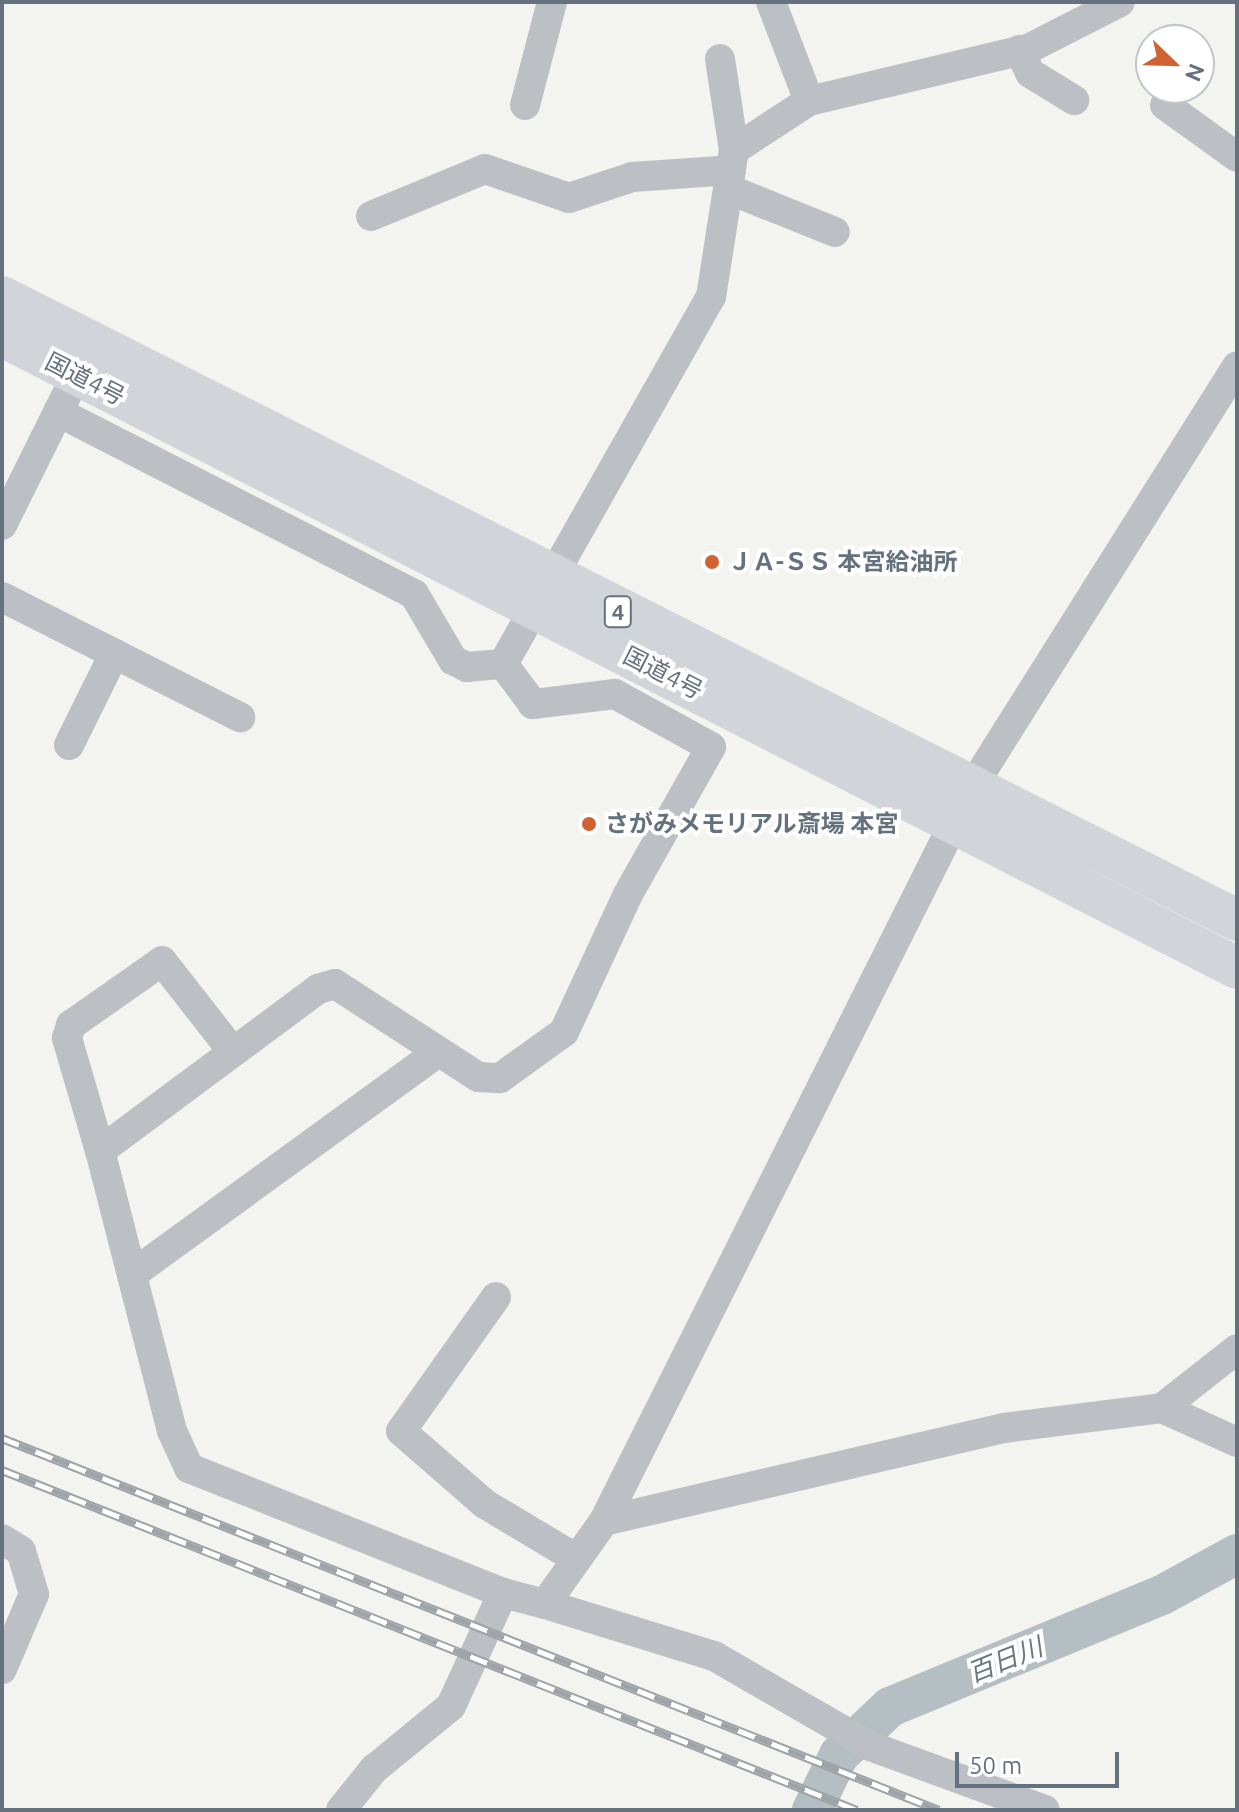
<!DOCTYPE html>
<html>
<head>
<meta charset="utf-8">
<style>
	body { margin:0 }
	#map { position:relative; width:1239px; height:1812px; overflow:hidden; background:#f3f3ef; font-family:Ubuntu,"Noto Sans JP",sans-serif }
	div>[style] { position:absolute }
	.river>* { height:40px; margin:-20px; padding:0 20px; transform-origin:20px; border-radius:20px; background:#b5bfc3 }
	.minor>* { height:30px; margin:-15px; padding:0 15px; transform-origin:15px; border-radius:15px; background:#bcbfc3 }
	.highway>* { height:42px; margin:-21px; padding:0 21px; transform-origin:21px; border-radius:21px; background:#d1d5d9 }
	.rail>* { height:9px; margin-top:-4.5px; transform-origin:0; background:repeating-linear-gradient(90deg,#fff 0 18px,#9ea3a8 0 36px); box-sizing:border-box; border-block:2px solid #9ea3a8 }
	.dots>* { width:22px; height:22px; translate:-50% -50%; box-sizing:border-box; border:4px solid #fff; border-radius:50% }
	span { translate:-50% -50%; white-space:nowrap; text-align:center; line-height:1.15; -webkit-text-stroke:8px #fff; paint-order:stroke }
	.shield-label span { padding:2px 6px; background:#fff; border:2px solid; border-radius:6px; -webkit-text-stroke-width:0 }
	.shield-label { font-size:22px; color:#65717e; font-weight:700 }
	.street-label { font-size:24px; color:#65717e }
	.poi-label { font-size:24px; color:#65717e; font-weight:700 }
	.left { translate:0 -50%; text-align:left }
	.water-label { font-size:26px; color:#667982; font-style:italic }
	.frame { position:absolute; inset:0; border:4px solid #65717e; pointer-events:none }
	.north { position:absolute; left:1135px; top:24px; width:80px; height:80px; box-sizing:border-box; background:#fff; border:2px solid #c1c6cb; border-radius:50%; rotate:113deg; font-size:22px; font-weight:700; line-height:32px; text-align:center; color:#65717e }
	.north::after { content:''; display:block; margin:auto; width:28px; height:36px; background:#d16231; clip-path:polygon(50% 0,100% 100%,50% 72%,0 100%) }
	.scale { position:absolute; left:955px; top:1752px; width:164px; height:36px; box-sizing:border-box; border:4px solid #65717e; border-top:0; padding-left:10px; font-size:24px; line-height:28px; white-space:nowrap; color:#65717e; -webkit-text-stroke:6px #fff; paint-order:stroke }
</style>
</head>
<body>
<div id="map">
	<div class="river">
		<div style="left:812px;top:1810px;width:61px;rotate:-63.9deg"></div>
		<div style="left:839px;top:1755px;width:70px;rotate:-43.3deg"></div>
		<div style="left:890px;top:1707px;width:294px;rotate:-22.4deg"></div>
		<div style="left:1162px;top:1595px;width:85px;rotate:-28.7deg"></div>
	</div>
	<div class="minor">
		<div style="left:771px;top:2px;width:106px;rotate:69deg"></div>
		<div style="left:1019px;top:50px;width:25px;rotate:64deg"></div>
		<div style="left:1030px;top:73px;width:52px;rotate:31.5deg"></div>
		<div style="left:720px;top:59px;width:92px;rotate:81.3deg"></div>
		<div style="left:525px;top:105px;width:106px;rotate:-75.3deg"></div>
		<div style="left:1165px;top:105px;width:89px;rotate:35.8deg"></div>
		<div style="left:728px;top:189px;width:115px;rotate:21.9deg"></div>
		<div style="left:371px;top:216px;width:123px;rotate:-22.4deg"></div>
		<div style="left:485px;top:169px;width:89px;rotate:19deg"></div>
		<div style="left:569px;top:198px;width:66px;rotate:-18.4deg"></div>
		<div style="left:632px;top:177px;width:99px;rotate:-4deg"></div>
		<div style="left:58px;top:412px;width:400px;rotate:27.1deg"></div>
		<div style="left:414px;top:594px;width:77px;rotate:59.4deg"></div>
		<div style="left:453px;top:660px;width:16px;rotate:27deg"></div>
		<div style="left:467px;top:667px;width:36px;rotate:-5deg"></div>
		<div style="left:2px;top:525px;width:146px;rotate:-63.6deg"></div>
		<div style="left:2px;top:597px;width:267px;rotate:26.8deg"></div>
		<div style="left:69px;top:745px;width:102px;rotate:-63.7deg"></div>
		<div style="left:100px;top:1151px;width:118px;rotate:-106.3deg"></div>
		<div style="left:67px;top:1038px;width:14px;rotate:-73deg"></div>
		<div style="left:71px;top:1025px;width:111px;rotate:-35.1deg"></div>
		<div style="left:162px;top:961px;width:115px;rotate:52deg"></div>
		<div style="left:134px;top:1273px;width:376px;rotate:-36deg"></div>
		<div style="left:496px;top:1297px;width:164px;rotate:125.3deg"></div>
		<div style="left:401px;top:1431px;width:111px;rotate:41deg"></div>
		<div style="left:485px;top:1504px;width:107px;rotate:30.9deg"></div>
		<div style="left:1162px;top:1408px;width:82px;rotate:24.4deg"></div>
		<div style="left:604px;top:1521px;width:411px;rotate:-13.1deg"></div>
		<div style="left:1004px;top:1428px;width:159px;rotate:-7.2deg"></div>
		<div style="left:1162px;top:1408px;width:95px;rotate:-38.2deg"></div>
		<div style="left:2px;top:1539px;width:22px;rotate:32deg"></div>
		<div style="left:21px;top:1551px;width:45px;rotate:73.2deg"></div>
		<div style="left:34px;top:1594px;width:82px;rotate:113.1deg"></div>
		<div style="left:503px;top:1593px;width:338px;rotate:-158.3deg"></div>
		<div style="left:189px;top:1468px;width:41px;rotate:-114.7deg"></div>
		<div style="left:172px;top:1431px;width:289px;rotate:-104.4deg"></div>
		<div style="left:100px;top:1151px;width:272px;rotate:-36.6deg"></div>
		<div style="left:318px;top:989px;width:18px;rotate:-16deg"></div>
		<div style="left:335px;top:984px;width:171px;rotate:33deg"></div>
		<div style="left:478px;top:1077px;width:22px;rotate:3deg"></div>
		<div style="left:500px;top:1078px;width:79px;rotate:-35.7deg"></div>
		<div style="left:564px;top:1032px;width:150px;rotate:-65.1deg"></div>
		<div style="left:627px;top:896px;width:171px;rotate:-60.6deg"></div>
		<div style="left:711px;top:747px;width:110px;rotate:-151.1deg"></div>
		<div style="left:615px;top:694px;width:83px;rotate:173deg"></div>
		<div style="left:533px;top:704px;width:50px;rotate:-126.9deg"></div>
		<div style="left:503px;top:664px;width:422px;rotate:-60.5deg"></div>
		<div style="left:711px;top:297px;width:149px;rotate:-81.1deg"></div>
		<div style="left:734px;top:150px;width:90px;rotate:-33.2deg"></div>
		<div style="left:809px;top:101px;width:225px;rotate:-13.4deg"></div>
		<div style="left:1028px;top:49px;width:103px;rotate:-27.1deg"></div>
		<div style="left:545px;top:1604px;width:177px;rotate:17.1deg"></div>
		<div style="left:714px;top:1656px;width:180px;rotate:30deg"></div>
		<div style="left:870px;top:1746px;width:186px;rotate:20.1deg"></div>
		<div style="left:341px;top:1810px;width:53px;rotate:-51.2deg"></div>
		<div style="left:374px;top:1769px;width:99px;rotate:-39.3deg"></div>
		<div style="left:451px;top:1706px;width:124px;rotate:-65.3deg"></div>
		<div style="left:503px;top:1593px;width:43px;rotate:14.7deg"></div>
		<div style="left:545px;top:1604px;width:102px;rotate:-54.6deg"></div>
		<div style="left:604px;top:1521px;width:821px;rotate:-63.37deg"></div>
		<div style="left:972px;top:787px;width:497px;rotate:-57.8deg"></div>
	</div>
	<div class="highway">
		<div style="left:2px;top:297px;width:1383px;rotate:26.77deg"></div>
		<div style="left:2px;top:336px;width:1387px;rotate:27.1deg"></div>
	</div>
	<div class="rail">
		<div style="left:2px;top:1438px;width:1008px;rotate:21.65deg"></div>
		<div style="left:2px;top:1470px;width:920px;rotate:21.69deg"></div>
	</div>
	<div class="dots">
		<div style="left:712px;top:562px;background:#d16231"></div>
		<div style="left:589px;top:824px;background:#d16231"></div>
	</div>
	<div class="shield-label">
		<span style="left:618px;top:612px">4</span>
	</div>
	<div class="street-label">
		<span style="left:85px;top:379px;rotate:27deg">国道4号</span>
		<span style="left:663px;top:673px;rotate:27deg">国道4号</span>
	</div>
	<div class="poi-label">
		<span class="left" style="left:728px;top:562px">ＪＡ-ＳＳ 本宮給油所</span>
		<span class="left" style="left:605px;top:824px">さがみメモリアル斎場 本宮</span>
	</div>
	<div class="water-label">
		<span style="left:1005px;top:1660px;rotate:-22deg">百日川</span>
	</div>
	<div class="frame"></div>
	<div class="north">N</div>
	<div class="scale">50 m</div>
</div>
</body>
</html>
